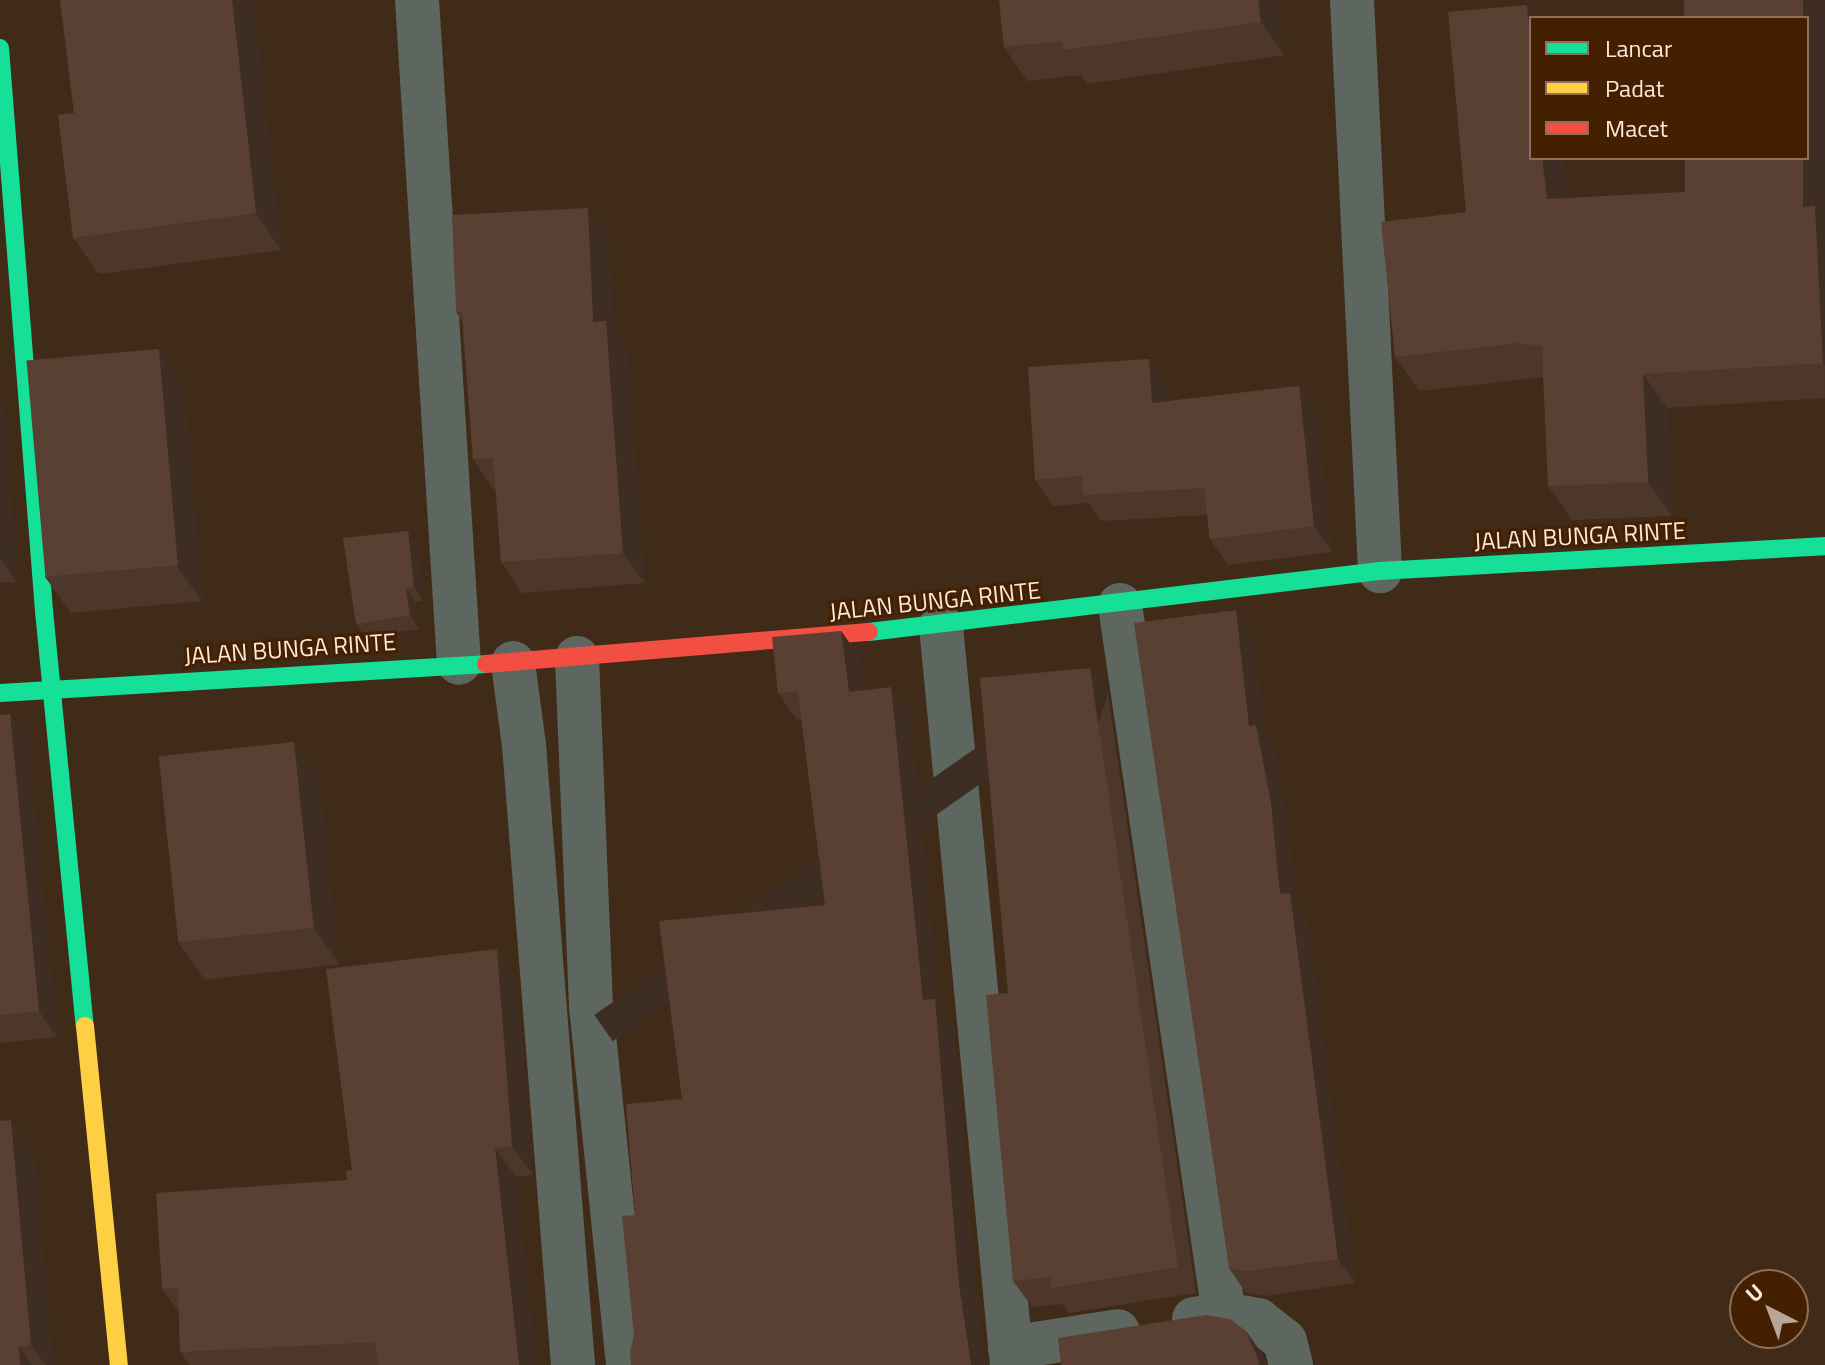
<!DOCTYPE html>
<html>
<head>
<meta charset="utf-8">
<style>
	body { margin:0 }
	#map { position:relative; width:1825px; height:1365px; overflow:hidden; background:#402b18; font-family:"Titillium Web",sans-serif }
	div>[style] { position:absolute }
	.street>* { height:44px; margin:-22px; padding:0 22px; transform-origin:22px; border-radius:22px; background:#5e675f }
	.fast>* { height:18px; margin:-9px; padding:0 9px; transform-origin:9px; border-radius:9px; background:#16e098 }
	.slow>* { height:18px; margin:-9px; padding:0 9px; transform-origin:9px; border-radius:9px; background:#ffcf43 }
	.jam>* { height:18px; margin:-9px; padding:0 9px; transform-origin:9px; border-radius:9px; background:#f24e42 }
	.wall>* { inset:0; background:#4d372b }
	.shaded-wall>* { inset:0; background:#3e2d23; transform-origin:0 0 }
	.building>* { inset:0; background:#594032; transform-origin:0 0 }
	span { translate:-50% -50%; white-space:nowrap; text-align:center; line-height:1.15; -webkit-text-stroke:6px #452000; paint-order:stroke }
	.street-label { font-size:24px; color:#fce9dc }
	.legend { position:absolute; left:1529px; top:16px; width:280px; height:144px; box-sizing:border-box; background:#452000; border:2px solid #8e7058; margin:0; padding:10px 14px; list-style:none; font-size:24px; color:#fce9dc }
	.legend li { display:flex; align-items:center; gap:16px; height:40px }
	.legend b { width:40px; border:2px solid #8e7058 }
	.north { position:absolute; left:1729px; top:1269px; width:80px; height:80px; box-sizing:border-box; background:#452000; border:2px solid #8e7058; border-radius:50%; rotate:318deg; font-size:22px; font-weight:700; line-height:32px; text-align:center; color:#fce9dc }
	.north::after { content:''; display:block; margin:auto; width:28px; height:36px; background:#baa697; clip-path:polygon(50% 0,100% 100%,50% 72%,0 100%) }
</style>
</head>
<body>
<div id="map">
	<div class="street">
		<div style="left:417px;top:0;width:664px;rotate:86.38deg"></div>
		<div style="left:1352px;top:0;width:572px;rotate:87.19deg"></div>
		<div style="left:1120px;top:605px;width:717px;rotate:81.66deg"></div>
		<div style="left:941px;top:626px;width:742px;rotate:84.51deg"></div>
		<div style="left:577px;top:658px;width:348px;rotate:87.7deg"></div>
		<div style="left:591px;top:1006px;width:361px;rotate:84.1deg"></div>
		<div style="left:513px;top:663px;width:83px;rotate:82.4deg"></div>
		<div style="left:524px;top:745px;width:622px;rotate:85.48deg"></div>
		<div style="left:1194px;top:1319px;width:30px;rotate:-9deg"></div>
		<div style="left:1224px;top:1314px;width:35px;rotate:10deg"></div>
		<div style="left:1258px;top:1320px;width:34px;rotate:38deg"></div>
		<div style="left:1285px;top:1341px;width:25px;rotate:76deg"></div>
		<div style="left:1010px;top:1348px;width:109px;rotate:-8.9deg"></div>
	</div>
	<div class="fast">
		<div style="left:0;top:48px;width:565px;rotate:85.53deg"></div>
		<div style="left:44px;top:611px;width:417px;rotate:84.4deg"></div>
		<div style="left:869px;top:632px;width:515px;rotate:-6.81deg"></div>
		<div style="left:1380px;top:571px;width:446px;rotate:-3.2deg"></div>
		<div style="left:0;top:693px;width:487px;rotate:-3.4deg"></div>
	</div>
	<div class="slow">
		<div style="left:85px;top:1026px;width:341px;rotate:84.3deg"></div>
	</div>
	<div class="jam">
		<div style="left:486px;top:664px;width:384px;rotate:-4.8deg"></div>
	</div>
	<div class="wall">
		<div style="clip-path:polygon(60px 0,253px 0,281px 250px,99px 274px,73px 238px,74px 113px)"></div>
		<div style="clip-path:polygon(999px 0,1277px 0,1284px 55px,1087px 84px,1081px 75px,1027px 81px,1004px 47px)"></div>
		<div style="clip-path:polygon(1824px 0,1825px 398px,1667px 408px,1672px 516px,1572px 520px,1548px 486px,1543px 377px,1419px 391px,1395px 357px,1466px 212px,1531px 158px,1563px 158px,1567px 198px,1685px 192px)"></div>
		<div style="clip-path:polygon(609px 238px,613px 331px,627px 351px,645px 583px,522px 593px,501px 562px,496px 489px,494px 490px,473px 459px,462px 321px,456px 312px)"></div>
		<div style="clip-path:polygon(1149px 359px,1167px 385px,1168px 401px,1299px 386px,1317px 412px,1332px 552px,1228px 565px,1210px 539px,1207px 515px,1101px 521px,1088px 503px,1053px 506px,1035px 480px)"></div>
		<div style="clip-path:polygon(184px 386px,202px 601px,71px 613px,45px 577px)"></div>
		<div style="clip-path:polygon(0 398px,3px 402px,17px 582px,0 583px)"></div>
		<div style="clip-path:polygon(408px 531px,417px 544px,423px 601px,415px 602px,419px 629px,366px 637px,356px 624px)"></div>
		<div style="clip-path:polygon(841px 631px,860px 658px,864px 690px,910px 714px,939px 1004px,954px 1026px,978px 1312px,986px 1365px,631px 1365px,634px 1335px,635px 1215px,682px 1099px,825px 905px,801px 719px,797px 720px,778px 693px)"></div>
		<div style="clip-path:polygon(1253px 635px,1265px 737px,1274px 749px,1288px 827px,1296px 901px,1307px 917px,1355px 1283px,1265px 1296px,1246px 1293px,1229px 1268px)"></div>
		<div style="clip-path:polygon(1108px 694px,1196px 1293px,1069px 1313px,1062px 1304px,1032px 1307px,1013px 1281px,1008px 993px)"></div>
		<div style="clip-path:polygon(10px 714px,28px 740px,57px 1037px,0 1043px,0 715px)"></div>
		<div style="clip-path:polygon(294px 742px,319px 778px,339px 964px,205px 980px,179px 944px)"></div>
		<div style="clip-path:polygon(517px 979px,533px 1175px,516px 1177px,536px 1365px,190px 1365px,180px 1352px,179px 1312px,162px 1289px,347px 1180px,352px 1170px)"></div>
		<div style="clip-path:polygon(34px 1153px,53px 1365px,0 1365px)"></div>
	</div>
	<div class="shaded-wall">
		<div style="clip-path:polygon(232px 0,253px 0,281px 250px,256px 213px)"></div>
		<div style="clip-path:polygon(1258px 0,1277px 0,1284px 55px,1261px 22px)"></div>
		<div style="clip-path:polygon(1803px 0,1825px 1px,1825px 366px,1823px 363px,1803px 207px,1803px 158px,1807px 158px,1807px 18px,1803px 18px)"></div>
		<div style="clip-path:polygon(1527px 5px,1536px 18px,1531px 18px,1531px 48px)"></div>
		<div style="clip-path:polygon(1542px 158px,1563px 158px,1570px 233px,1547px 199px)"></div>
		<div style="clip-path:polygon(588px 208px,609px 238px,613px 331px,627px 351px,645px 583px,623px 553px,593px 322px)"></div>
		<div style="clip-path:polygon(159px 349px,184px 386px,202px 601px,176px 565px)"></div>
		<div style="clip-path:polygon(1149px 359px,1167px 385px,1170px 429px,1152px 403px)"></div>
		<div style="clip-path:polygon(1643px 374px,1667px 408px,1672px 516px,1648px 482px)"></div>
		<div style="clip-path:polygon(1299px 386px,1317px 412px,1332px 552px,1314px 526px)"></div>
		<div style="clip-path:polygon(0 398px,3px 402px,17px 582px,0 558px)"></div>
		<div style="clip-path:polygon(408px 531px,417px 544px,423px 601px,414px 587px)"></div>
		<div style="clip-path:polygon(406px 588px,415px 602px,419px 629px,410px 615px)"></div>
		<div style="clip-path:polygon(1236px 610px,1253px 635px,1265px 737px,1274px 749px,1288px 827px,1296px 901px,1307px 917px,1355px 1283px,1338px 1259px,1280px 894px,1249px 726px)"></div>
		<div style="clip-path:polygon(841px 631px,860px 658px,868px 719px,849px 692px)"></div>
		<div style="left:1090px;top:668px;width:32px;height:605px;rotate:55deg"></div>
		<div style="clip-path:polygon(891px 687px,910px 714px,939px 1004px,954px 1026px,978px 1312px,986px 1365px,971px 1365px,959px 1285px,923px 1000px)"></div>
		<div style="clip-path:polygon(10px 714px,28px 740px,57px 1037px,39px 1011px)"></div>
		<div style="clip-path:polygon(294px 742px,319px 778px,339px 964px,314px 928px)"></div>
		<div style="clip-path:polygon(497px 949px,517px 979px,533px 1175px,512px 1146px)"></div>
		<div style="clip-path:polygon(11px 1120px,34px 1153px,53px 1365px,46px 1365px,31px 1345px)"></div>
		<div style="clip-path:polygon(495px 1148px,516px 1177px,536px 1365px,519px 1365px)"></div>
		<div style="clip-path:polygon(1246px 1331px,1263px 1355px,1267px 1365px,1259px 1365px)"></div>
		<div style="clip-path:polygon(19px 1346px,32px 1365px,20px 1365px)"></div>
	</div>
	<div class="building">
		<div style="clip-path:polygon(60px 0,232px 0,256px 213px,73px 238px,58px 115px,74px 113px)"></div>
		<div style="clip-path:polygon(999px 0,1258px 0,1261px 22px,1064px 50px,1062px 41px,1004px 47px)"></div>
		<div style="left:1684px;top:0;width:119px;height:18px"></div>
		<div style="clip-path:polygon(1527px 5px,1531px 48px,1531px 158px,1542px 158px,1547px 199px,1685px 192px,1685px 158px,1803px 158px,1803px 207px,1815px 206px,1823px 363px,1643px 374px,1648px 482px,1548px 486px,1542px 346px,1519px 343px,1395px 357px,1381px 222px,1466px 212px,1448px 12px)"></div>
		<div style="clip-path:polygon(588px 208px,593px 322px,606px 321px,623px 553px,501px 562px,493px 458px,473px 459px,462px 312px,456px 312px,452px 215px)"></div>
		<div style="left:159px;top:349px;width:217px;height:133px;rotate:85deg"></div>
		<div style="clip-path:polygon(1149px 359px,1152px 403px,1299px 386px,1314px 526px,1210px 539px,1204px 488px,1083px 495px,1082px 476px,1035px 480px,1028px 367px)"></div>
		<div style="clip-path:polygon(408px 531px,414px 587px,406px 588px,410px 615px,356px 624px,343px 538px)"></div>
		<div style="clip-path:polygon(1236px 610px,1249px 726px,1256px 725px,1271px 803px,1280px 894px,1290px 893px,1338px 1259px,1247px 1271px,1229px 1268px,1134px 623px)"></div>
		<div style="clip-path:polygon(841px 631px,849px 692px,891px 687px,923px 1000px,935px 999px,959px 1285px,971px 1365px,631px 1365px,630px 1351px,634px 1335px,622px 1216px,635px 1215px,626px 1104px,682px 1099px,659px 921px,825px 905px,798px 691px,778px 693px,772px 637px)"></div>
		<div style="clip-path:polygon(1090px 668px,1178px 1267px,1051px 1288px,1050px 1277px,1013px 1281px,986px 995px,1008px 993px,980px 678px)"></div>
		<div style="clip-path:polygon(10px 714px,39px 1011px,0 1015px,0 715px)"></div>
		<div style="left:294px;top:742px;width:187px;height:136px;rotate:84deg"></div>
		<div style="clip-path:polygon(497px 949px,512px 1146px,495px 1148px,519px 1365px,378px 1365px,375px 1342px,180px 1352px,178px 1288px,162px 1289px,156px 1193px,347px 1180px,346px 1171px,352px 1170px,326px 969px)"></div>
		<div style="clip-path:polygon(11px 1120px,31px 1345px,19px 1346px,20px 1365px,0 1365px,0 1121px)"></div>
		<div style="clip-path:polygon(1206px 1315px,1230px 1319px,1246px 1331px,1258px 1359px,1259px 1365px,1061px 1365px,1058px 1338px)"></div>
	</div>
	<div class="street-label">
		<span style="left:1580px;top:536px;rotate:-3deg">JALAN BUNGA RINTE</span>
		<span style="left:935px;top:601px;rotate:-6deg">JALAN BUNGA RINTE</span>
		<span style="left:290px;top:649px;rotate:-4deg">JALAN BUNGA RINTE</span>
	</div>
	<ul class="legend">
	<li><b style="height:10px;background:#16e098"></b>Lancar</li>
	<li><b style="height:10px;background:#ffcf43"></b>Padat</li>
	<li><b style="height:10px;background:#f24e42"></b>Macet</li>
	</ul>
	<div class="north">U</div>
</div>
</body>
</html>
